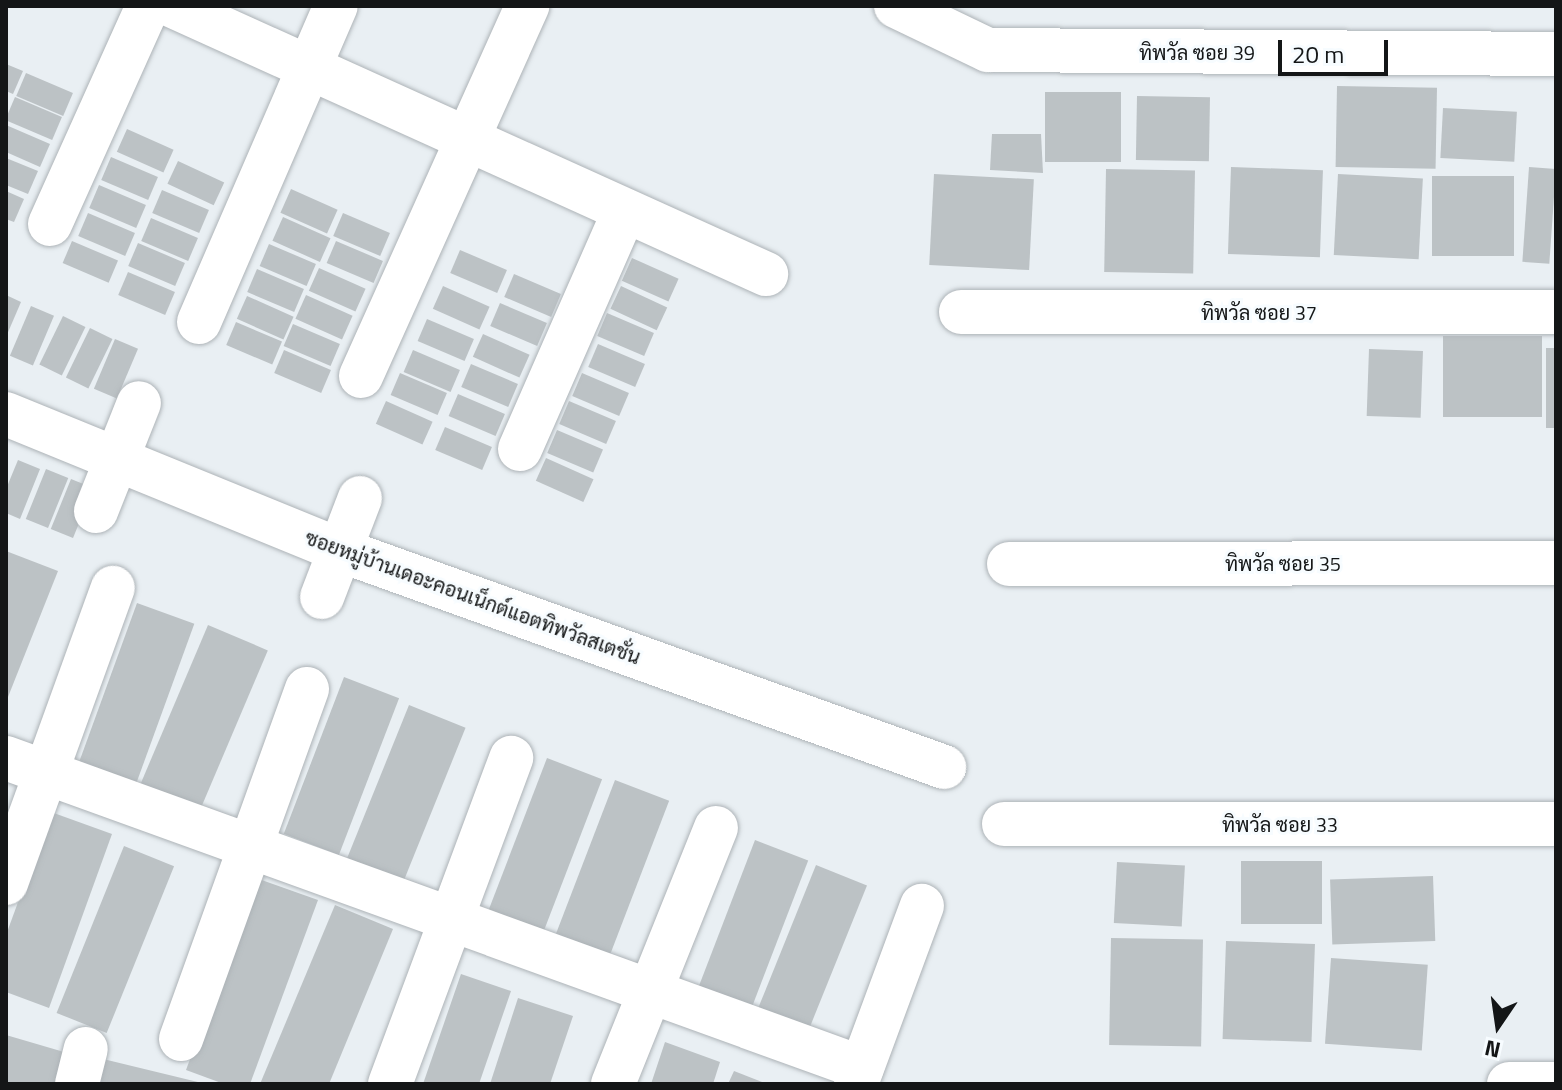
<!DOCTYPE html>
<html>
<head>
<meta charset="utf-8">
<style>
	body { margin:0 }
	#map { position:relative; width:1562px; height:1090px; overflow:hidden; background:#e9eff3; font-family:"Titillium Web",Sarabun,sans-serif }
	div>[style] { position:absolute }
	.building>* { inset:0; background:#bcc2c5; transform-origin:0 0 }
	.roads { filter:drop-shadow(0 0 2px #adb3b7) drop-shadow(0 0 2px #adb3b7) }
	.minor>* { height:44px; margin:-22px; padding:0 22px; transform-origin:22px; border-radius:22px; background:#fff }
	span { translate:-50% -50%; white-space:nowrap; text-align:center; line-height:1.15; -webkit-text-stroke:6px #f7fcff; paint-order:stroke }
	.street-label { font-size:20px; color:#141617 }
	.frame { position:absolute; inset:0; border:8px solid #141617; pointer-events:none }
	.north { position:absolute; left:1458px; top:986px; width:80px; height:80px; -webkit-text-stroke:6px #f7fcff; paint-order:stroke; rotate:193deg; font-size:22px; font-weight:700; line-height:32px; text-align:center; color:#141617 }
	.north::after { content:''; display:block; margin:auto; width:28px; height:36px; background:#141617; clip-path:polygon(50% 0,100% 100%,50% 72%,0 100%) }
	.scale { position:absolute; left:1278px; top:40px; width:110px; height:36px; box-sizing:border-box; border:4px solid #141617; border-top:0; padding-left:10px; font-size:24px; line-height:28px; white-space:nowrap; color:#141617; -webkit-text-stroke:6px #f7fcff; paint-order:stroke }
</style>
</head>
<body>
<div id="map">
	<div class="building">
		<div style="clip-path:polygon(6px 64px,23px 71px,13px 94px,6px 91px)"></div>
		<div style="left:26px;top:73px;width:51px;height:25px;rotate:23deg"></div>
		<div style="left:1337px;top:86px;width:100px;height:81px;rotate:1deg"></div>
		<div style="left:1045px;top:92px;width:76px;height:70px"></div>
		<div style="left:1137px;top:96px;width:73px;height:64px;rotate:1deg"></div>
		<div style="left:15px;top:97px;width:51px;height:25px;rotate:23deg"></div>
		<div style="left:1443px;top:108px;width:74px;height:50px;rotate:3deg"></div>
		<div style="clip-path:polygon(6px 125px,50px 144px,40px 167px,6px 152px)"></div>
		<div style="left:127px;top:129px;width:51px;height:25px;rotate:24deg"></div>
		<div style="clip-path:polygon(992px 134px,1041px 134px,1043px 173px,990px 170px)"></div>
		<div style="left:111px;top:157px;width:51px;height:25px;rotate:23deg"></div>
		<div style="clip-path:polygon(6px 158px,38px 171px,28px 194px,6px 185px)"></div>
		<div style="left:178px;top:161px;width:51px;height:25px;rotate:25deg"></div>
		<div style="left:1231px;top:167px;width:92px;height:87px;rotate:2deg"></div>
		<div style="left:1529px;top:167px;width:27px;height:95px;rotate:4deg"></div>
		<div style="left:1106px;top:169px;width:89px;height:103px;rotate:1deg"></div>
		<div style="left:934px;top:174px;width:100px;height:91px;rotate:3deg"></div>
		<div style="left:1338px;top:174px;width:85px;height:81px;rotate:3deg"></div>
		<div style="left:1432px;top:176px;width:82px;height:80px"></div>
		<div style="left:99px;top:185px;width:51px;height:25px;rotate:23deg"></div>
		<div style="left:291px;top:189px;width:51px;height:26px;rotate:24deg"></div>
		<div style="left:162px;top:190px;width:51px;height:25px;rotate:23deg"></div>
		<div style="clip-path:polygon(6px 191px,24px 199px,14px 222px,6px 219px)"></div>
		<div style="left:88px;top:213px;width:51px;height:25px;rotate:23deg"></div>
		<div style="left:343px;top:213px;width:51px;height:25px;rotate:23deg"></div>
		<div style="left:283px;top:217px;width:52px;height:26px;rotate:24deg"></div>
		<div style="left:151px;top:218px;width:51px;height:25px;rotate:23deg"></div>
		<div style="left:72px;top:241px;width:50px;height:24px;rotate:23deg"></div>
		<div style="left:336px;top:241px;width:51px;height:24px;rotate:23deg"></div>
		<div style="left:138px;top:243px;width:51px;height:25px;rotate:23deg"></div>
		<div style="left:269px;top:244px;width:51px;height:24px;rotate:23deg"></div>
		<div style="left:460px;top:250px;width:51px;height:25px;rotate:23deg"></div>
		<div style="left:632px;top:258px;width:51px;height:25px;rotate:24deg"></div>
		<div style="left:319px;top:268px;width:51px;height:25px;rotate:24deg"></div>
		<div style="left:257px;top:269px;width:51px;height:25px;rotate:23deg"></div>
		<div style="left:128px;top:272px;width:51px;height:25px;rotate:23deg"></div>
		<div style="left:514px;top:274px;width:51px;height:25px;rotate:23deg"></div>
		<div style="left:443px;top:286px;width:51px;height:25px;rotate:24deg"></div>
		<div style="left:621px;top:286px;width:51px;height:25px;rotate:25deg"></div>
		<div style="clip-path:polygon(6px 295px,21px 302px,6px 337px)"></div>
		<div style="left:306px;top:295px;width:51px;height:26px;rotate:24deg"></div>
		<div style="left:247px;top:296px;width:51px;height:25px;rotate:24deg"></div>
		<div style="left:500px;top:303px;width:51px;height:25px;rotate:23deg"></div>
		<div style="left:31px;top:306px;width:25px;height:54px;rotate:23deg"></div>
		<div style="left:607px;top:313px;width:51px;height:25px;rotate:23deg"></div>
		<div style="left:63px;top:316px;width:25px;height:54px;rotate:26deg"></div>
		<div style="left:427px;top:319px;width:51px;height:24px;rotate:23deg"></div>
		<div style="left:236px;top:322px;width:50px;height:25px;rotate:23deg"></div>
		<div style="left:293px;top:324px;width:51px;height:24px;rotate:23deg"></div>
		<div style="left:90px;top:328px;width:25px;height:55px;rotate:26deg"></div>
		<div style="left:483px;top:334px;width:51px;height:25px;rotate:24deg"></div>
		<div style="left:1443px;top:336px;width:99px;height:81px"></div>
		<div style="left:115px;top:339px;width:25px;height:54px;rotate:23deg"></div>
		<div style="left:598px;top:344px;width:51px;height:25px;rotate:23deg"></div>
		<div style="left:1546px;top:348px;width:10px;height:80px"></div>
		<div style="left:1369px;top:349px;width:54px;height:67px;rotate:2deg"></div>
		<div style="left:284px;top:350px;width:51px;height:25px;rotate:23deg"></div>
		<div style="left:413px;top:350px;width:51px;height:24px;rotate:23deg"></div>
		<div style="left:471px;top:364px;width:51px;height:25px;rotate:23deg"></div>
		<div style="left:400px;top:373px;width:51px;height:24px;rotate:23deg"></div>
		<div style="left:582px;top:373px;width:51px;height:25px;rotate:23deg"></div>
		<div style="left:458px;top:394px;width:51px;height:24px;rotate:23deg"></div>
		<div style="left:386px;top:401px;width:51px;height:25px;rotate:24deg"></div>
		<div style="left:569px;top:401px;width:51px;height:25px;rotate:23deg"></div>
		<div style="left:445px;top:427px;width:51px;height:25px;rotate:23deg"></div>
		<div style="left:557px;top:430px;width:50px;height:25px;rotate:23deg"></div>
		<div style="left:546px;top:458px;width:52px;height:25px;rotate:24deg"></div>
		<div style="clip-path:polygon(18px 460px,40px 469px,20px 519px,6px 513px,6px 489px)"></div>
		<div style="left:46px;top:469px;width:24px;height:54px;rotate:22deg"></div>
		<div style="left:71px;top:479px;width:24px;height:54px;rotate:22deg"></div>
		<div style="clip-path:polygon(6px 551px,58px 571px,6px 702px)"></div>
		<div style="left:137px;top:603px;width:61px;height:175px;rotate:20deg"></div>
		<div style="left:208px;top:625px;width:65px;height:180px;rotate:23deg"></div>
		<div style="left:344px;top:677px;width:59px;height:168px;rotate:21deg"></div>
		<div style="left:409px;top:705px;width:61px;height:165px;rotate:22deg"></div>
		<div style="left:547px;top:758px;width:59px;height:168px;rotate:21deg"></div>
		<div style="left:615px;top:780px;width:58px;height:170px;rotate:21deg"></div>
		<div style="clip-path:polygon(51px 812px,112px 834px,49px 1008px,6px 992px,6px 935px)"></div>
		<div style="left:755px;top:840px;width:57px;height:161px;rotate:21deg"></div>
		<div style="left:124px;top:846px;width:54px;height:180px;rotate:22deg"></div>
		<div style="left:1241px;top:861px;width:81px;height:63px"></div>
		<div style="left:1117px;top:862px;width:68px;height:61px;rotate:3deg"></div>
		<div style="left:816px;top:865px;width:55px;height:161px;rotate:22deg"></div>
		<div style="left:1433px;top:876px;width:65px;height:103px;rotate:88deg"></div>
		<div style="clip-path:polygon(256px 878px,318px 900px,250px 1084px,224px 1084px,186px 1070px)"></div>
		<div style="clip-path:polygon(335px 905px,393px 929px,329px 1084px,260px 1084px)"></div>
		<div style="left:1111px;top:938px;width:92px;height:107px;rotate:1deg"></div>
		<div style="left:1226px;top:941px;width:89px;height:98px;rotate:2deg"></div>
		<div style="left:1331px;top:958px;width:97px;height:86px;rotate:4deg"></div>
		<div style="clip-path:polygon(461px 974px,511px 991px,479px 1084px,423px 1084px)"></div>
		<div style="clip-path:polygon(518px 998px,573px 1016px,550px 1084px,490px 1084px)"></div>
		<div style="clip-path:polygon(6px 1035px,64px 1052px,54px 1084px,6px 1084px)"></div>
		<div style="clip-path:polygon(665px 1042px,720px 1062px,713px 1084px,651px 1084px)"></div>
		<div style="clip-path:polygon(99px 1058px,202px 1083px,202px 1084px,93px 1084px)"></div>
		<div style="clip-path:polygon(734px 1071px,767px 1084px,728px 1084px)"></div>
	</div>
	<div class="roads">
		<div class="minor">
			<div style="left:173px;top:6px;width:651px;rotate:24.32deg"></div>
			<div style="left:896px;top:6px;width:102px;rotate:25.6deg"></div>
			<div style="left:988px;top:50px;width:568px;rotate:0.4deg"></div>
			<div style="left:50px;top:224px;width:239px;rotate:-65.8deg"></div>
			<div style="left:961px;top:312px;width:595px"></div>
			<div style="left:199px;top:322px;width:344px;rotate:-66.6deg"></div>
			<div style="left:361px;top:376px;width:406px;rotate:-65.8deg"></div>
			<div style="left:6px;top:414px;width:361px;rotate:22.2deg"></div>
			<div style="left:340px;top:550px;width:642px;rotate:19.76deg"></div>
			<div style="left:520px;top:449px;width:259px;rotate:-66.3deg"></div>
			<div style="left:96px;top:511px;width:116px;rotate:-68.3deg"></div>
			<div style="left:1009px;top:564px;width:547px;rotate:-0.1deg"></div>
			<div style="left:322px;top:597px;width:106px;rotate:-69deg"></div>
			<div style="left:6px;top:758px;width:910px;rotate:19.91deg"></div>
			<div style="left:1004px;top:824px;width:552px"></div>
			<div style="left:6px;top:883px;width:314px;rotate:-70.1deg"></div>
			<div style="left:181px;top:1039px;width:372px;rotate:-70.2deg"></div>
			<div style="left:77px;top:1084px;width:36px;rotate:-76deg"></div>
			<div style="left:390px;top:1084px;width:348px;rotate:-69.6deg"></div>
			<div style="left:613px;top:1084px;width:276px;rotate:-68.1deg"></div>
			<div style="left:856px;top:1084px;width:190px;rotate:-69.7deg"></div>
			<div style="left:1509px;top:1084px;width:47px"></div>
		</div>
	</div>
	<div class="street-label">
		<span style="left:1197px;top:52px">ทิพวัล ซอย 39</span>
		<span style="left:1259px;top:312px">ทิพวัล ซอย 37</span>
		<span style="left:1283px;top:563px">ทิพวัล ซอย 35</span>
		<span style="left:473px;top:597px;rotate:20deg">ซอยหมู่บ้านเดอะคอนเน็กต์แอตทิพวัลสเตชั่น</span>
		<span style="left:1280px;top:824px">ทิพวัล ซอย 33</span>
	</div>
	<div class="frame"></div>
	<div class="north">N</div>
	<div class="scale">20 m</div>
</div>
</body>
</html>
